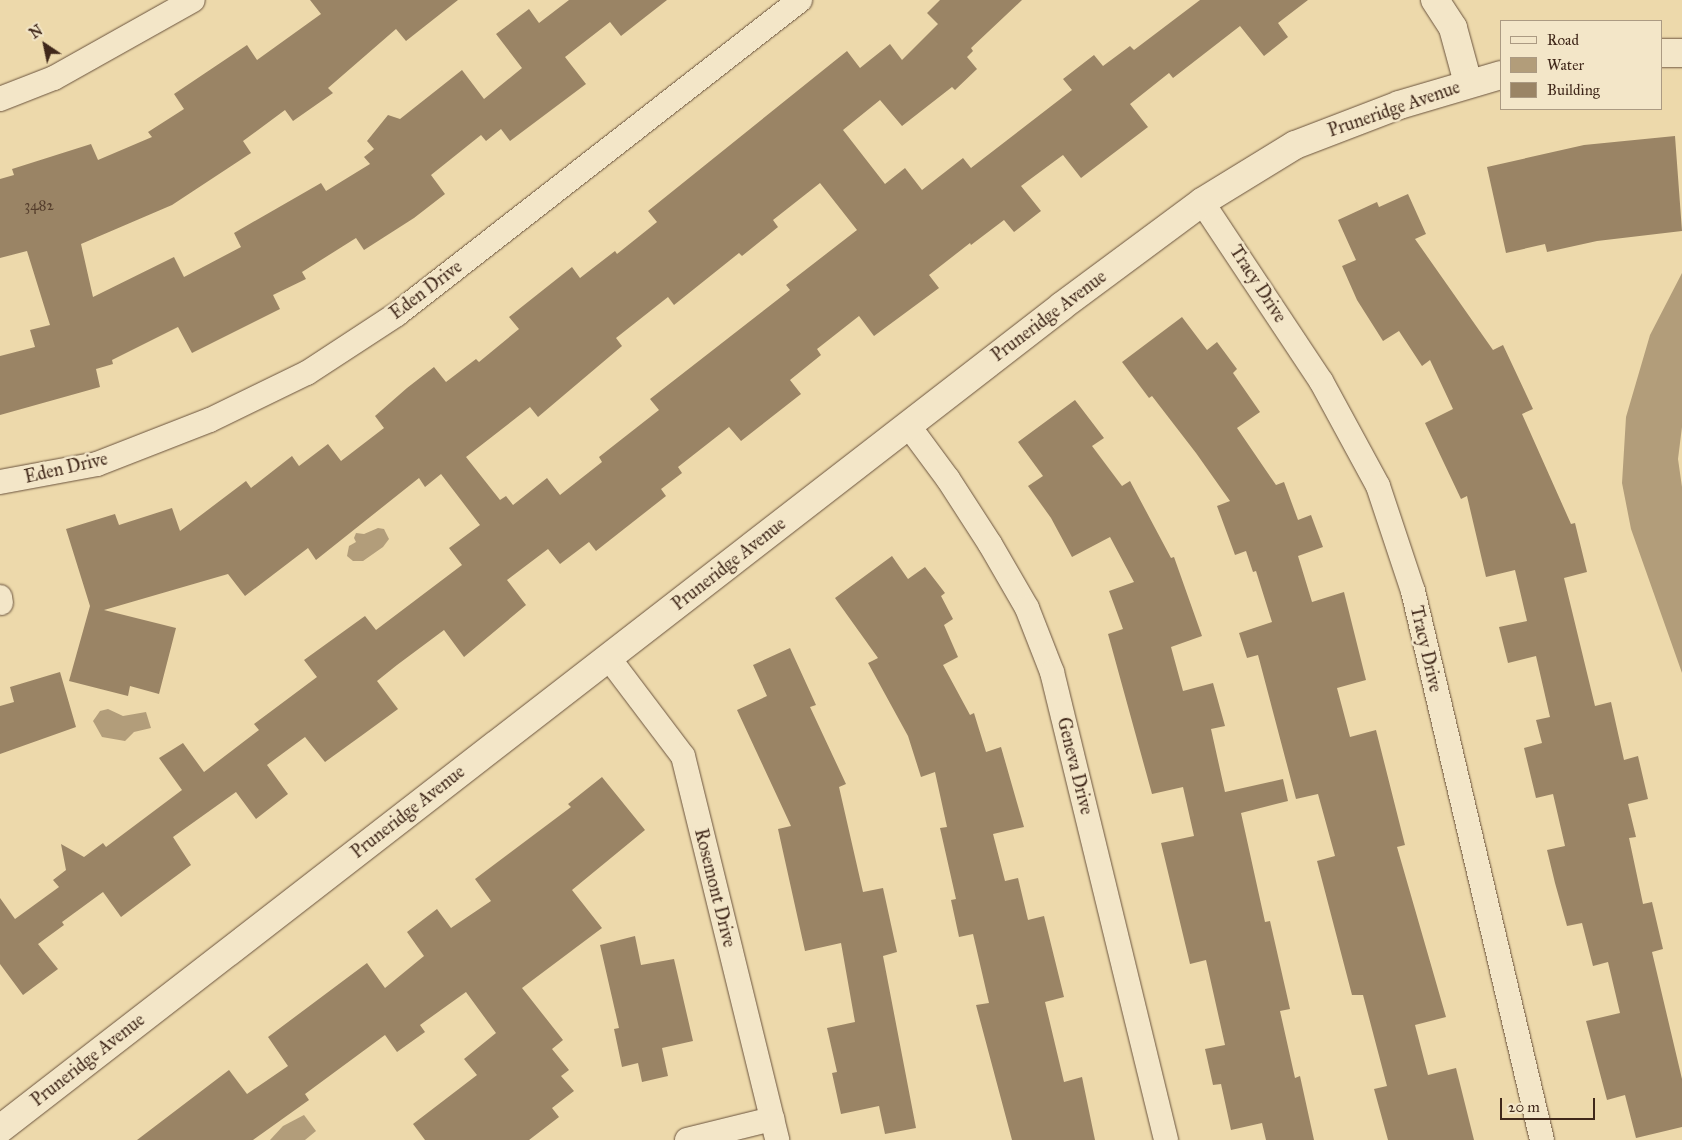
<!DOCTYPE html>
<html>
<head>
<meta charset="utf-8">
<style>
	body { margin:0 }
	#map { position:relative; width:1682px; height:1140px; overflow:hidden; background:#edd9ab; font-family:"IM FELL Great Primer",serif }
	div>[style] { position:absolute }
	.water>* { inset:0; background:#b29d7a }
	.building>* { inset:0; background:#9a8465 }
	.roads { filter:drop-shadow(0 0 1px #6b543e) drop-shadow(0 0 1px #6b543e) }
	.street>* { height:24px; margin:-12px; padding:0 12px; transform-origin:12px; border-radius:12px; background:#f3e6c8 }
	.secondary>* { height:28px; margin:-14px; padding:0 14px; transform-origin:14px; border-radius:14px; background:#f3e6c8 }
	span { translate:-50% -50%; white-space:nowrap; text-align:center; line-height:1.15; -webkit-text-stroke:5px #f3e6c8; paint-order:stroke }
	.number-label { font-size:15px; color:#563f2d }
	.number-label span { -webkit-text-stroke-width:0 }
	.street-label { font-size:18px; color:#40281a }
	.legend { position:absolute; left:1500px; top:20px; width:162px; height:90px; box-sizing:border-box; background:#f3e6c8; border:1px solid #ab9a82; margin:0; padding:6px 9px; list-style:none; font-size:15px; color:#40281a }
	.legend li { display:flex; align-items:center; gap:10px; height:25px }
	.legend b { width:25px; border:1px solid #ab9a82 }
	.north { position:absolute; left:20px; top:20px; width:50px; height:50px; -webkit-text-stroke:4px #f3e6c8; paint-order:stroke; rotate:326deg; font-size:14px; font-weight:700; line-height:20px; text-align:center; color:#40281a }
	.north::after { content:''; display:block; margin:auto; width:18px; height:22px; background:#40281a; clip-path:polygon(50% 0,100% 100%,50% 72%,0 100%) }
	.scale { position:absolute; left:1500px; top:1098px; width:95px; height:22px; box-sizing:border-box; border:2px solid #40281a; border-top:0; padding-left:6px; font-size:15px; line-height:18px; white-space:nowrap; color:#40281a; -webkit-text-stroke:4px #f3e6c8; paint-order:stroke }
</style>
</head>
<body>
<div id="map">
	<div class="water">
		<div style="clip-path:polygon(1682px 273px,1682px 427px,1678px 459px,1682px 487px,1682px 673px,1631px 529px,1622px 483px,1626px 417px,1650px 335px)"></div>
		<div style="clip-path:polygon(378px 528px,384px 529px,389px 539px,383px 547px,363px 561px,353px 561px,347px 556px,349px 546px,356px 542px,354px 538px,356px 533px,364px 534px)"></div>
		<div style="clip-path:polygon(108px 709px,123px 716px,146px 712px,151px 728px,134px 732px,125px 741px,102px 737px,93px 721px,100px 711px)"></div>
		<div style="clip-path:polygon(304px 1115px,316px 1131px,305px 1140px,270px 1140px,283px 1126px)"></div>
	</div>
	<div class="building">
		<div style="clip-path:polygon(310px 0,458px 0,406px 41px,396px 29px,328px 88px,333px 93px,293px 121px,285px 110px,243px 141px,251px 153px,172px 205px,81px 244px,93px 297px,174px 257px,184px 277px,241px 247px,234px 233px,321px 183px,326px 191px,370px 164px,364px 157px,374px 149px,367px 141px,388px 115px,400px 119px,462px 70px,484px 99px,522px 68px,496px 34px,529px 9px,539px 23px,569px 0,667px 0,621px 36px,610px 22px,565px 57px,586px 84px,510px 141px,501px 129px,486px 141px,481px 135px,431px 175px,445px 194px,414px 218px,364px 250px,356px 238px,302px 272px,306px 279px,273px 295px,280px 309px,192px 353px,178px 327px,112px 360px,113px 364px,96px 369px,100px 387px,0 415px,0 356px,35px 347px,30px 330px,50px 325px,27px 251px,0 258px,0 179px,14px 175px,12px 169px,91px 144px,98px 160px,152px 137px,148px 132px,184px 109px,174px 94px,247px 45px,257px 60px,321px 14px)"></div>
		<div style="clip-path:polygon(evenodd,940px 0,1022px 0,971px 48px,973px 51px,967px 57px,977px 69px,955px 90px,952px 87px,902px 126px,880px 100px,843px 130px,885px 184px,905px 168px,922px 190px,963px 158px,971px 168px,1072px 90px,1063px 79px,1094px 55px,1103px 66px,1130px 46px,1134px 50px,1200px 0,1308px 0,1278px 23px,1288px 37px,1264px 56px,1240px 26px,1173px 78px,1169px 73px,1130px 104px,1148px 127px,1081px 178px,1063px 155px,1021px 186px,1041px 211px,1014px 232px,1004px 220px,971px 245px,970px 243px,929px 275px,939px 288px,874px 336px,859px 316px,817px 349px,821px 355px,790px 380px,801px 394px,741px 441px,729px 427px,678px 467px,682px 473px,661px 489px,666px 496px,596px 551px,589px 542px,560px 564px,548px 549px,507px 580px,526px 605px,464px 657px,444px 630px,397px 665px,377px 681px,398px 709px,361px 736px,325px 762px,305px 737px,267px 765px,288px 794px,256px 819px,236px 792px,173px 837px,191px 865px,141px 902px,121px 917px,103px 892px,62px 922px,64px 925px,38px 944px,58px 969px,23px 995px,0 964px,0 898px,15px 919px,59px 887px,53px 880px,66px 870px,61px 844px,84px 857px,103px 843px,106px 847px,182px 790px,159px 758px,183px 743px,204px 772px,259px 730px,254px 724px,317px 677px,304px 660px,365px 616px,376px 630px,458px 568px,462px 565px,449px 548px,480px 525px,441px 474px,425px 487px,419px 478px,316px 560px,308px 548px,245px 596px,228px 574px,104px 610px,176px 628px,159px 694px,130px 686px,128px 696px,69px 681px,90px 606px,66px 529px,115px 514px,119px 525px,172px 508px,180px 531px,246px 481px,251px 488px,292px 456px,299px 466px,328px 444px,341px 461px,384px 428px,375px 416px,407px 388px,434px 367px,446px 382px,476px 359px,479px 362px,519px 329px,509px 317px,572px 267px,580px 278px,615px 251px,617px 254px,657px 222px,648px 211px,847px 51px,860px 68px,890px 44px,902px 60px,938px 24px,927px 13px,940px 0,820px 183px,857px 230px,786px 285px,790px 290px,650px 399px,659px 410px,599px 457px,602px 462px,560px 495px,547px 478px,513px 505px,506px 496px,500px 500px,466px 457px,530px 407px,538px 417px,622px 346px,616px 338px,668px 297px,674px 305px,739px 253px,742px 256px,778px 227px,773px 220px,820px 183px)"></div>
		<div style="clip-path:polygon(1675px 136px,1682px 231px,1597px 241px,1547px 252px,1545px 244px,1506px 253px,1487px 167px,1584px 145px)"></div>
		<div style="clip-path:polygon(1408px 194px,1426px 234px,1415px 239px,1493px 350px,1503px 345px,1533px 409px,1522px 414px,1571px 524px,1575px 523px,1587px 572px,1564px 578px,1595px 706px,1611px 702px,1624px 760px,1638px 756px,1648px 799px,1628px 804px,1636px 837px,1629px 838px,1643px 904px,1652px 902px,1663px 949px,1652px 952px,1682px 1079px,1682px 1127px,1636px 1138px,1625px 1095px,1607px 1100px,1586px 1021px,1620px 1013px,1608px 962px,1593px 966px,1582px 923px,1567px 926px,1555px 883px,1547px 850px,1565px 846px,1553px 794px,1536px 798px,1524px 748px,1542px 743px,1536px 720px,1550px 717px,1536px 656px,1508px 663px,1499px 627px,1527px 621px,1515px 570px,1486px 577px,1467px 496px,1461px 499px,1425px 423px,1453px 409px,1430px 360px,1422px 366px,1399px 331px,1383px 341px,1357px 300px,1342px 266px,1356px 260px,1338px 220px,1377px 202px,1379px 207px)"></div>
		<div style="clip-path:polygon(1182px 317px,1207px 350px,1217px 342px,1237px 369px,1233px 373px,1260px 412px,1237px 428px,1276px 485px,1284px 482px,1298px 520px,1311px 515px,1323px 547px,1298px 556px,1312px 602px,1344px 592px,1366px 680px,1337px 688px,1350px 737px,1376px 730px,1405px 845px,1397px 847px,1446px 1017px,1415px 1025px,1428px 1075px,1456px 1068px,1474px 1140px,1388px 1140px,1374px 1089px,1387px 1086px,1363px 995px,1352px 995px,1317px 861px,1335px 856px,1318px 794px,1296px 799px,1258px 655px,1247px 658px,1239px 633px,1272px 622px,1256px 571px,1253px 572px,1246px 551px,1235px 555px,1217px 506px,1230px 501px,1196px 453px,1152px 396px,1149px 398px,1122px 362px)"></div>
		<div style="clip-path:polygon(1075px 400px,1104px 438px,1092px 446px,1122px 486px,1130px 481px,1171px 558px,1174px 557px,1202px 636px,1171px 647px,1183px 691px,1213px 683px,1225px 726px,1211px 729px,1225px 792px,1283px 779px,1288px 801px,1241px 813px,1265px 922px,1270px 921px,1290px 1009px,1280px 1011px,1295px 1078px,1300px 1076px,1314px 1140px,1266px 1140px,1262px 1123px,1231px 1130px,1221px 1084px,1213px 1085px,1205px 1049px,1225px 1045px,1206px 960px,1190px 964px,1161px 843px,1194px 836px,1183px 787px,1152px 794px,1108px 634px,1123px 629px,1109px 591px,1134px 582px,1110px 537px,1072px 557px,1051px 518px,1028px 486px,1043px 476px,1018px 442px)"></div>
		<div style="clip-path:polygon(892px 556px,908px 579px,925px 567px,945px 593px,941px 596px,953px 619px,944px 625px,958px 657px,943px 665px,970px 715px,974px 713px,986px 752px,1001px 747px,1024px 827px,993px 834px,1005px 881px,1018px 878px,1028px 920px,1044px 916px,1064px 997px,1045px 1002px,1064px 1082px,1082px 1077px,1095px 1140px,1012px 1140px,976px 1005px,989px 1003px,973px 934px,959px 937px,951px 900px,956px 899px,940px 828px,947px 827px,935px 772px,921px 777px,908px 736px,868px 663px,878px 658px,835px 598px)"></div>
		<div style="clip-path:polygon(790px 648px,816px 705px,810px 707px,846px 784px,839px 787px,863px 892px,883px 888px,897px 952px,883px 956px,916px 1128px,885px 1134px,879px 1106px,841px 1114px,832px 1073px,837px 1072px,827px 1028px,855px 1022px,841px 943px,805px 951px,778px 829px,791px 826px,737px 710px,767px 696px,753px 665px)"></div>
		<div style="clip-path:polygon(60px 672px,76px 727px,0 754px,0 706px,14px 702px,10px 687px)"></div>
		<div style="clip-path:polygon(602px 777px,645px 830px,572px 890px,602px 928px,522px 988px,563px 1040px,552px 1049px,569px 1070px,561px 1076px,574px 1091px,552px 1108px,559px 1117px,529px 1140px,425px 1140px,413px 1124px,477px 1075px,464px 1059px,496px 1033px,466px 992px,420px 1025px,425px 1032px,397px 1052px,385px 1035px,305px 1094px,309px 1100px,253px 1140px,137px 1140px,229px 1070px,247px 1094px,288px 1066px,268px 1037px,367px 963px,385px 988px,424px 956px,407px 932px,437px 909px,451px 928px,491px 901px,475px 879px,571px 807px,568px 804px)"></div>
		<div style="clip-path:polygon(635px 936px,641px 965px,674px 959px,693px 1041px,662px 1048px,668px 1076px,642px 1082px,638px 1063px,622px 1067px,614px 1029px,619px 1028px,600px 945px)"></div>
	</div>
	<div class="roads">
		<div class="street">
			<div style="left:0;top:99px;width:58px;rotate:-21.3deg"></div>
			<div style="left:54px;top:78px;width:159px;rotate:-29.3deg"></div>
			<div style="left:1202px;top:202px;width:215px;rotate:56.4deg"></div>
			<div style="left:1321px;top:381px;width:119px;rotate:61.5deg"></div>
			<div style="left:1378px;top:486px;width:111px;rotate:71.6deg"></div>
			<div style="left:1413px;top:591px;width:564px;rotate:76.78deg"></div>
			<div style="left:908px;top:425px;width:67px;rotate:53.5deg"></div>
			<div style="left:948px;top:479px;width:77px;rotate:57.1deg"></div>
			<div style="left:990px;top:544px;width:74px;rotate:60deg"></div>
			<div style="left:1027px;top:608px;width:69px;rotate:68.7deg"></div>
			<div style="left:1052px;top:672px;width:482px;rotate:76.3deg"></div>
			<div style="left:0;top:482px;width:99px;rotate:-10.5deg"></div>
			<div style="left:97px;top:464px;width:121px;rotate:-21.3deg"></div>
			<div style="left:210px;top:420px;width:108px;rotate:-25.9deg"></div>
			<div style="left:307px;top:373px;width:108px;rotate:-33.2deg"></div>
			<div style="left:397px;top:314px;width:511px;rotate:-37.92deg"></div>
			<div style="left:0;top:597px;width:6px;rotate:81deg"></div>
			<div style="left:608px;top:657px;width:124px;rotate:52.9deg"></div>
			<div style="left:683px;top:756px;width:395px;rotate:76.2deg"></div>
			<div style="left:687px;top:1140px;width:88px;rotate:-13.9deg"></div>
		</div>
		<div class="secondary">
			<div style="left:1435px;top:0;width:33px;rotate:57deg"></div>
			<div style="left:1453px;top:28px;width:57px;rotate:74.7deg"></div>
			<div style="left:1661px;top:53px;width:21px"></div>
			<div style="left:0;top:1129px;width:1344px;rotate:-37.77deg"></div>
			<div style="left:1062px;top:306px;width:174px;rotate:-36.6deg"></div>
			<div style="left:1202px;top:202px;width:109px;rotate:-31.5deg"></div>
			<div style="left:1295px;top:145px;width:111px;rotate:-21deg"></div>
			<div style="left:1399px;top:105px;width:106px;rotate:-16.4deg"></div>
		</div>
	</div>
	<div class="number-label">
		<span style="left:39px;top:206px">3482</span>
	</div>
	<div class="street-label">
		<span style="left:1394px;top:109px;rotate:-19deg">Pruneridge Avenue</span>
		<span style="left:1258px;top:284px;rotate:57deg">Tracy Drive</span>
		<span style="left:426px;top:290px;rotate:-37deg">Eden Drive</span>
		<span style="left:1049px;top:316px;rotate:-37deg">Pruneridge Avenue</span>
		<span style="left:66px;top:468px;rotate:-13deg">Eden Drive</span>
		<span style="left:729px;top:564px;rotate:-38deg">Pruneridge Avenue</span>
		<span style="left:1426px;top:649px;rotate:77deg">Tracy Drive</span>
		<span style="left:1075px;top:766px;rotate:76deg">Geneva Drive</span>
		<span style="left:408px;top:812px;rotate:-38deg">Pruneridge Avenue</span>
		<span style="left:715px;top:888px;rotate:76deg">Rosemont Drive</span>
		<span style="left:88px;top:1060px;rotate:-38deg">Pruneridge Avenue</span>
	</div>
	<ul class="legend">
	<li><b style="height:6px;background:#f3e6c8"></b>Road</li>
	<li><b style="height:14px;background:#b29d7a"></b>Water</li>
	<li><b style="height:14px;background:#9a8465"></b>Building</li>
	</ul>
	<div class="north">N</div>
	<div class="scale">20 m</div>
</div>
</body>
</html>
